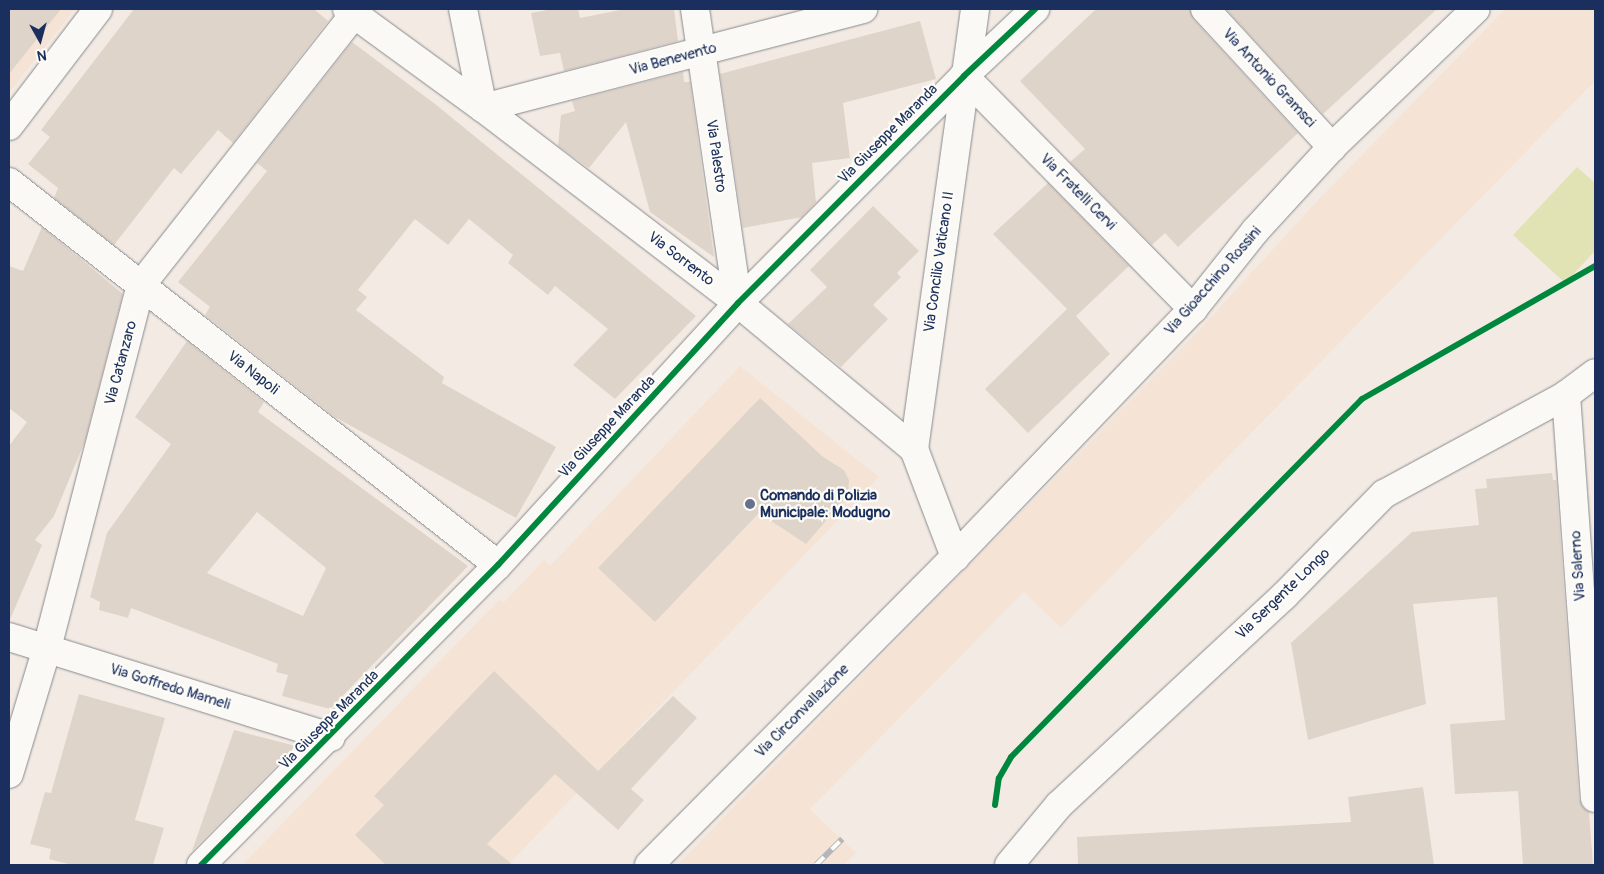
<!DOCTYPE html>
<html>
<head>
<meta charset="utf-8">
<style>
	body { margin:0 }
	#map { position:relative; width:1604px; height:874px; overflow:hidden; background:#f3ebe3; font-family:Pangolin,sans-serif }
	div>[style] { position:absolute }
	.built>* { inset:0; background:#f5e4d5 }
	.green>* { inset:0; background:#e1e3b5 }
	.building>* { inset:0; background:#dfd4ca }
	.roads { filter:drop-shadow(0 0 1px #88898e) drop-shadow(0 0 1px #88898e) }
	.street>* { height:28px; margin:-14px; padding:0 14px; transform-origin:14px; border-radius:14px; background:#faf9f6 }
	.secondary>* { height:28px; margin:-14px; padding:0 14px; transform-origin:14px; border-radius:14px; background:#faf9f6 }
	.rail>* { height:5.5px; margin-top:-2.75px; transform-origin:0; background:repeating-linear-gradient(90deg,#fdfcf7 0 11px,#b5b6ba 0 22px); box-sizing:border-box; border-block:1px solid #b5b6ba }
	.cycleway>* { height:6px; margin:-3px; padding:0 3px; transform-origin:3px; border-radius:3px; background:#00873e }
	.dots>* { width:14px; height:14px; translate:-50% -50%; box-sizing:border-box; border:2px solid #fdfcf7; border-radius:50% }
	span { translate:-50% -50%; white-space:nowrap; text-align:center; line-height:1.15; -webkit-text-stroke:4.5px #fdfcf7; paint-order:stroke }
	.street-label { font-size:15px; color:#1b2f5e }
	.poi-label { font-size:15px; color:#1b2f5e; font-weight:700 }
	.left { translate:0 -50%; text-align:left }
	.frame { position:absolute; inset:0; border:10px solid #1b2f5e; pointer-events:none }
	.north { position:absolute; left:15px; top:15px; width:50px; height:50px; -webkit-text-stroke:4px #fdfcf7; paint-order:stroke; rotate:173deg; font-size:14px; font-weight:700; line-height:20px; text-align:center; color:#1b2f5e }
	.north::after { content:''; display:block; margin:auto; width:18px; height:22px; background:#1b2f5e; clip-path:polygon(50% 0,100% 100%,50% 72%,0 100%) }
</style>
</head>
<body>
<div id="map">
	<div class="built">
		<div style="clip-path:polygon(9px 9px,75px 9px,9px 93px)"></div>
		<div style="clip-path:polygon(1505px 9px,1595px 9px,1595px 81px,1061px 628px,1024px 592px,810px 809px,856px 853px,844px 865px,677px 865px,1199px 330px,1317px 201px)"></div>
		<div style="clip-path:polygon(740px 366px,879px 477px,508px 865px,242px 865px,499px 600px,504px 602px,544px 560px,550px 566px)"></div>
	</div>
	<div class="green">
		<div style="clip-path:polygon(1577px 167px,1595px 183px,1595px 251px,1565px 283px,1513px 235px)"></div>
	</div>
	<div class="building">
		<div style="clip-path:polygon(9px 9px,61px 9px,9px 74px)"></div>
		<div style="clip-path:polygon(134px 9px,314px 9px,328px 21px,233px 143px,218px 130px,181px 174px,174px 168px,114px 245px,54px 198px,58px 188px,28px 164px,50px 137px,41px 130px)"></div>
		<div style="clip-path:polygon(553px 9px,578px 9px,580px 18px,625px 9px,674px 9px,678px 41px,564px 71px,560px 53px,540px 56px,531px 13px)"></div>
		<div style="clip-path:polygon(1096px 9px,1190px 9px,1194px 20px,1298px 133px,1178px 247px,1165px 233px,1152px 245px,1070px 162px,1085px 149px,1020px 81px)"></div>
		<div style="clip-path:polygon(1226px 9px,1437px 9px,1323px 114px)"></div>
		<div style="clip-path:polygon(920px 21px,936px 79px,843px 103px,850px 158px,812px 163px,816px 202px,802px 217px,743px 228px,720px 74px)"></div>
		<div style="clip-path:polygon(352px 42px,435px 104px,696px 316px,615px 399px,573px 365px,608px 329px,555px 286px,548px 295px,508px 263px,513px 255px,469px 219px,448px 245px,415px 219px,358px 290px,367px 297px,356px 310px,444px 377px,442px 383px,556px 447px,516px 518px,335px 417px,205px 315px,210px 307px,178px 282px,267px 171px,257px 163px)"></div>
		<div style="clip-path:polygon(683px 72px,684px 82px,690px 82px,714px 257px,650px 212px,626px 122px,589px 168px,558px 146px,561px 115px,575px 111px,572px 101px)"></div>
		<div style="clip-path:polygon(1048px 183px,1129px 266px,1076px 316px,1110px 354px,1028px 433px,985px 389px,1067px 309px,993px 234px)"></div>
		<div style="clip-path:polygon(873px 206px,919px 251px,897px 273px,901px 277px,873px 305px,888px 319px,841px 367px,788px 324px,827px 287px,810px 270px)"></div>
		<div style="clip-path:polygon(42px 227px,123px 294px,85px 441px,54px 516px,35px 540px,42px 545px,9px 622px,9px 446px,27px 422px,9px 408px,9px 266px,23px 271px)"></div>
		<div style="clip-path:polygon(evenodd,187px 341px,264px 402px,258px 412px,468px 566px,330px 709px,282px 696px,288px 675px,276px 672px,278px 664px,131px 608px,128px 618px,99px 610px,100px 602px,90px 597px,107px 533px,171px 444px,135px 417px,187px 341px,257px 512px,326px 568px,303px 616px,207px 573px,257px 512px)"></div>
		<div style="clip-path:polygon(760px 398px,823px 457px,844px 470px,849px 480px,848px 495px,806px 544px,759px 513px,655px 622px,598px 568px)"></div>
		<div style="clip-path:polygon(1552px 473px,1553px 480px,1556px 480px,1579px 799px,1589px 812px,1593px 865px,1523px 865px,1518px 791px,1455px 794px,1450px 724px,1505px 720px,1497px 597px,1413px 604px,1426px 704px,1308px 740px,1291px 643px,1412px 532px,1479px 525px,1475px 489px,1487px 488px,1486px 479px)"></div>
		<div style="clip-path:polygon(494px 671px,598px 771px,673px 696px,697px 718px,631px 789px,644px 800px,618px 830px,555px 774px,487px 844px,513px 865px,386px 865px,355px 835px,384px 805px,374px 796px)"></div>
		<div style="clip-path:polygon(79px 694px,165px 718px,135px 820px,164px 828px,153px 865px,72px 865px,49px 859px,51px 849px,30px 844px,45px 792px,51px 793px)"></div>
		<div style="clip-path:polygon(234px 730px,296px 746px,192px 851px)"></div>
		<div style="clip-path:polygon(1423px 787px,1434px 865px,1078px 865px,1077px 837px,1351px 822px,1348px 797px)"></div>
	</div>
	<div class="roads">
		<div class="street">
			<div style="left:347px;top:9px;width:168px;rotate:36.1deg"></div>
			<div style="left:483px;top:108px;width:321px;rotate:37.4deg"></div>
			<div style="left:738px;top:303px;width:229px;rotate:39.7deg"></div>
			<div style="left:914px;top:449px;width:116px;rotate:69.2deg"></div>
			<div style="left:955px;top:557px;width:344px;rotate:-46.2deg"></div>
			<div style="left:1193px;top:309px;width:100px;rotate:-51.5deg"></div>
			<div style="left:1255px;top:231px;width:114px;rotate:-47.5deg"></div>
			<div style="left:1332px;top:147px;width:199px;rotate:-43.8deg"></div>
			<div style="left:463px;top:9px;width:101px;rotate:78.6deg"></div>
			<div style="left:483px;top:108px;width:393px;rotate:-14.6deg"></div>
			<div style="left:695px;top:9px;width:297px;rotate:81.7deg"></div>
			<div style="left:1205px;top:9px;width:188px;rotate:47.4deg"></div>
			<div style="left:964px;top:76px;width:327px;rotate:45.5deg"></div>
			<div style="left:9px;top:126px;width:147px;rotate:-52.7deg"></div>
			<div style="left:9px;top:182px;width:621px;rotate:38.07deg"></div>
			<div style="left:1566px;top:395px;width:404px;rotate:85.9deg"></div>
			<div style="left:914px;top:449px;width:444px;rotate:-82.1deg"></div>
			<div style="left:9px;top:637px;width:337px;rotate:17.3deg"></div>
			<div style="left:9px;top:774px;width:132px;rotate:-73.2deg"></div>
			<div style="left:47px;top:648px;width:375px;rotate:-75.5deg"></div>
			<div style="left:141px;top:285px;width:345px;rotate:-51.8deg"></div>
			<div style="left:201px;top:865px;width:422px;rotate:-45.3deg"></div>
			<div style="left:498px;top:565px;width:355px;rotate:-47.5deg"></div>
			<div style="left:738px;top:303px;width:320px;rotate:-45.1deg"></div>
			<div style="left:964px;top:76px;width:98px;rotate:-43.3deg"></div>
			<div style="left:1009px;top:865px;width:78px;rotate:-50.2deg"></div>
			<div style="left:1059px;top:805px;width:307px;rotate:-42.9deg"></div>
			<div style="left:1284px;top:596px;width:143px;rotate:-45.6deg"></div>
			<div style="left:1384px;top:494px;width:207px;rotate:-28.5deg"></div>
			<div style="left:1566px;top:395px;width:36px;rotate:-37deg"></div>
		</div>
		<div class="secondary">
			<div style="left:649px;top:865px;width:434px;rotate:-45.2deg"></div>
		</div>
	</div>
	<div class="rail">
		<div style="left:816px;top:865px;width:37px;rotate:-45deg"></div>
	</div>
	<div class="cycleway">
		<div style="left:995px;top:805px;width:27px;rotate:-82deg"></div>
		<div style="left:999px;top:778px;width:24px;rotate:-60deg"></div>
		<div style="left:1011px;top:757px;width:501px;rotate:-45.57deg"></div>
		<div style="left:1362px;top:399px;width:268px;rotate:-29.7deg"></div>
		<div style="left:201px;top:865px;width:422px;rotate:-45.3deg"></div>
		<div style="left:498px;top:565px;width:355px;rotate:-47.5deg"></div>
		<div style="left:738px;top:303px;width:320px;rotate:-45.1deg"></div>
		<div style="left:964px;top:76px;width:98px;rotate:-43.3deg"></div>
	</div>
	<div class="dots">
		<div style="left:750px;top:504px;background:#67718d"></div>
	</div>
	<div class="street-label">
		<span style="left:673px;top:59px;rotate:-15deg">Via Benevento</span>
		<span style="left:1269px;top:78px;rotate:47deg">Via Antonio Gramsci</span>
		<span style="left:888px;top:134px;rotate:-45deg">Via Giuseppe Maranda</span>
		<span style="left:716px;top:156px;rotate:82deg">Via Palestro</span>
		<span style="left:1078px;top:192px;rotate:45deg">Via Fratelli Cervi</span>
		<span style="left:681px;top:259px;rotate:37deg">Via Sorrento</span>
		<span style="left:939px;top:262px;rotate:-82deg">Via Concilio Vaticano II</span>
		<span style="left:1213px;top:281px;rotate:-49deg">Via Gioacchino Rossini</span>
		<span style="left:121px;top:363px;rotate:-75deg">Via Catanzaro</span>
		<span style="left:253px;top:373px;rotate:38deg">Via Napoli</span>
		<span style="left:607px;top:427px;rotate:-47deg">Via Giuseppe Maranda</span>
		<span style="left:1578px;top:566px;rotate:-94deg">Via Salerno</span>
		<span style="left:1283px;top:594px;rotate:-44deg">Via Sergente Longo</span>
		<span style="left:170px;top:687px;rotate:17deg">Via Goffredo Mameli</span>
		<span style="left:802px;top:711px;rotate:-45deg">Via Circonvallazione</span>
		<span style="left:329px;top:720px;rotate:-45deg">Via Giuseppe Maranda</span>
	</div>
	<div class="poi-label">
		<span class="left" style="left:760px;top:504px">Comando di Polizia<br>Municipale: Modugno</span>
	</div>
	<div class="frame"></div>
	<div class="north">N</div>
</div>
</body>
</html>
